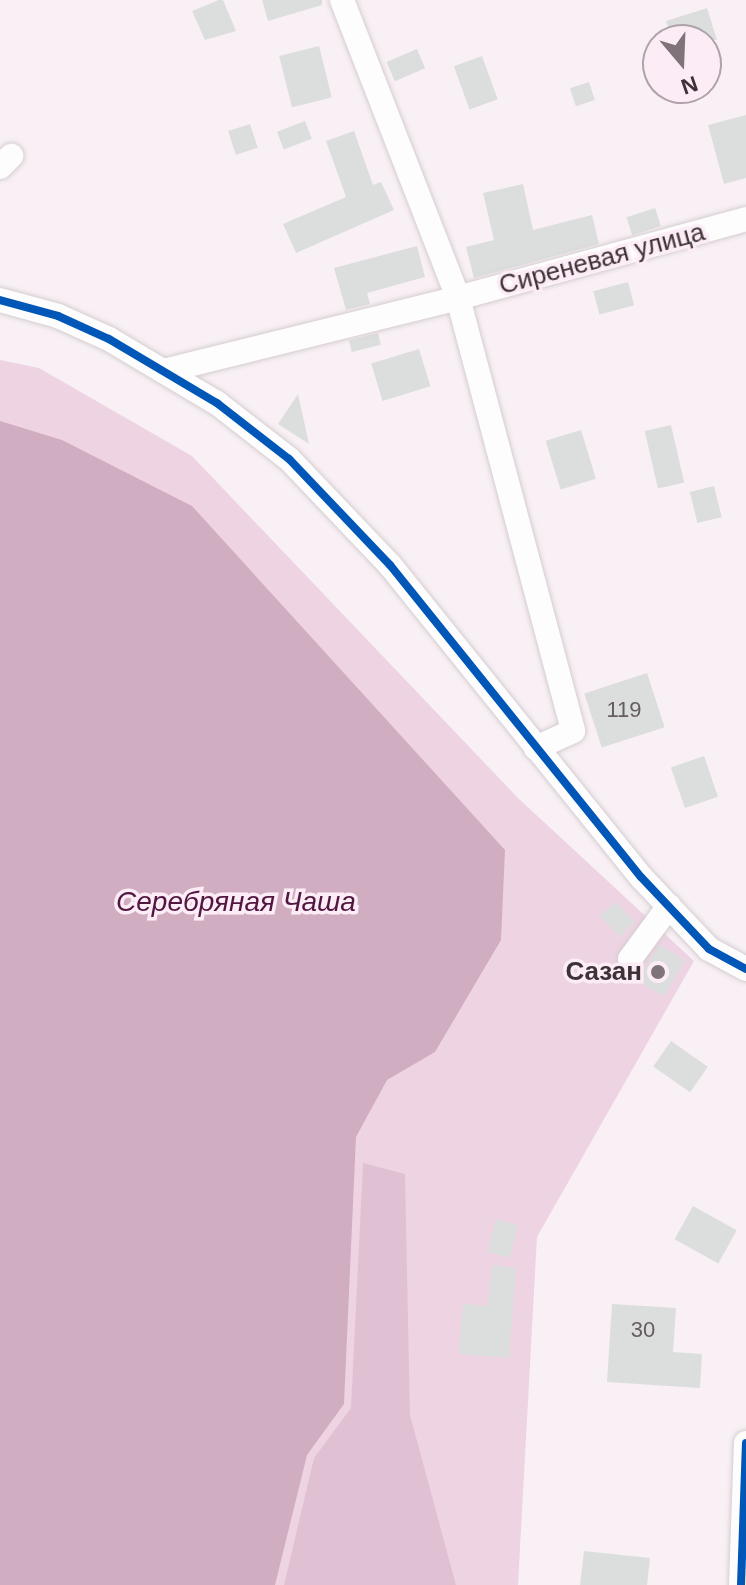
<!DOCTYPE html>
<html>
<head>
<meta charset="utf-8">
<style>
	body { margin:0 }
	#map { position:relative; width:746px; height:1585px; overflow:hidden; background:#f8f0f4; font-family:Helvetica,sans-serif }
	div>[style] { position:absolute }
	.green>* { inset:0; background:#eed4e3 }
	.forest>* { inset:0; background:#dfc1d3 }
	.water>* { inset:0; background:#d1adc2 }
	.building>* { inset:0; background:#dcdede; transform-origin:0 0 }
	.roads { filter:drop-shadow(0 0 2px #d5cdd1) drop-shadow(0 0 2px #d5cdd1) }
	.minor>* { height:24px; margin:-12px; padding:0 12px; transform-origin:12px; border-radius:12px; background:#fefdfd }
	.cycleway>* { height:8px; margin:-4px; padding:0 4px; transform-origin:4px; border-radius:4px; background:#0057b8 }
	.dots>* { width:22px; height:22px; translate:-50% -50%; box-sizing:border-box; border:4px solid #fcecf5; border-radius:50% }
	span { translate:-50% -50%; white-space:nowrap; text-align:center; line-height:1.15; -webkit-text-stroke:7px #fcecf5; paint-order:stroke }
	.number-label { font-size:22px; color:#655d62 }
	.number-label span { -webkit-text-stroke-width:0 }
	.street-label { font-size:26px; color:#3d3238 }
	.poi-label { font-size:26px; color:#3d3238; font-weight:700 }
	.right { translate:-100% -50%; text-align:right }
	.water-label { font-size:28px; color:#511740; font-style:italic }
	.north { position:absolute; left:642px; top:24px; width:80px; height:80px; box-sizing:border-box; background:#fcecf5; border:2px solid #b0a2a9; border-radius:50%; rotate:161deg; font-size:22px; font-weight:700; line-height:32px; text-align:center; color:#3d3238 }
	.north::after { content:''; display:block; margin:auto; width:28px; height:36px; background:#7e747a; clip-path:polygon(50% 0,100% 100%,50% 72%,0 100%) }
</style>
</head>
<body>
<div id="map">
	<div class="green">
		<div style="clip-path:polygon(0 360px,39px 368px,192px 456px,518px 798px,694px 961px,537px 1237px,518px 1585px,0 1585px)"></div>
	</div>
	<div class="forest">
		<div style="clip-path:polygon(363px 1163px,405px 1174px,410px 1415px,456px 1585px,284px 1585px,314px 1458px,351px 1408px)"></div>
	</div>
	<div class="water">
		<div style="clip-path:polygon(0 421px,62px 440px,192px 506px,505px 850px,501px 940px,435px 1052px,387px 1080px,356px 1137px,344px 1404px,307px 1455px,275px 1585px,0 1585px)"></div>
	</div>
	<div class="building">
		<div style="clip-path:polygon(219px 0,223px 0,236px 31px,205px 40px,192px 11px)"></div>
		<div style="clip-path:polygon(262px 0,322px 0,322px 5px,268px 21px)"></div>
		<div style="clip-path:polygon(707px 8px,717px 40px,673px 40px,666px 21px)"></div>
		<div style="left:319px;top:46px;width:53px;height:41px;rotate:76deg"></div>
		<div style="left:417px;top:49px;width:21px;height:33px;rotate:67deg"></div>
		<div style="left:482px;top:56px;width:46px;height:30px;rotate:70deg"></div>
		<div style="left:589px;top:82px;width:19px;height:20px;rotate:72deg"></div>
		<div style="clip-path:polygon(746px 115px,746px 178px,724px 184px,708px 125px)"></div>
		<div style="left:305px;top:121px;width:19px;height:30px;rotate:69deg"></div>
		<div style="left:250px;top:124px;width:25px;height:23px;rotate:72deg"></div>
		<div style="clip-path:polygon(354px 131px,373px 185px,381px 182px,394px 210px,296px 253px,283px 224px,346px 197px,326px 141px)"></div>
		<div style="clip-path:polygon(523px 184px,533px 230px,592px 215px,599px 244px,474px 278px,466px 247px,494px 240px,483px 193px)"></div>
		<div style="left:655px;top:208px;width:19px;height:30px;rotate:72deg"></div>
		<div style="clip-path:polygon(417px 246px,425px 277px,367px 293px,370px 304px,346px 310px,334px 268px)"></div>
		<div style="left:628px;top:282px;width:24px;height:36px;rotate:75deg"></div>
		<div style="left:378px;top:333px;width:12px;height:30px;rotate:76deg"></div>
		<div style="left:419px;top:349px;width:39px;height:50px;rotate:73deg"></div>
		<div style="clip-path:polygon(298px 394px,309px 444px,278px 424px)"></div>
		<div style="left:671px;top:425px;width:59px;height:27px;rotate:77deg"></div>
		<div style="left:581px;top:430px;width:51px;height:37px;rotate:73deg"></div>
		<div style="left:714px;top:486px;width:32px;height:25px;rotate:76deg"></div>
		<div style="left:647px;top:673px;width:57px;height:66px;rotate:72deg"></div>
		<div style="left:704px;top:756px;width:43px;height:35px;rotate:71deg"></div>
		<div style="left:615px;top:902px;width:28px;height:21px;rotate:45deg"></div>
		<div style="left:659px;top:945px;width:30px;height:42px;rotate:30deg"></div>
		<div style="left:671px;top:1041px;width:45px;height:31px;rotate:35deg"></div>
		<div style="left:693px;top:1206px;width:50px;height:38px;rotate:29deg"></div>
		<div style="left:496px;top:1219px;width:23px;height:34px;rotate:15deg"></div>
		<div style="clip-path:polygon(492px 1265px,516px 1268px,509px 1358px,459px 1354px,463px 1304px,488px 1306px)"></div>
		<div style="clip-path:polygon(612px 1304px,676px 1308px,673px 1352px,702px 1354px,700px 1388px,607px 1382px)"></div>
		<div style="clip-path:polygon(584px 1551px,650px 1558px,647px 1585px,580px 1585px)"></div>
	</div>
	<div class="roads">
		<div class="minor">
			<div style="left:342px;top:0;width:320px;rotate:68.7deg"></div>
			<div style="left:458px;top:298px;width:448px;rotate:75.1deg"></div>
			<div style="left:573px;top:731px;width:41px;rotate:155.3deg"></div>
			<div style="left:0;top:167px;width:16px;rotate:-45deg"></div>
			<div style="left:0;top:300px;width:60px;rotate:15.4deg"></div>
			<div style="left:58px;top:316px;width:56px;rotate:24.3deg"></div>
			<div style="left:109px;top:339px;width:126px;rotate:30.7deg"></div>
			<div style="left:217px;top:403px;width:91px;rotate:37.9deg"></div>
			<div style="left:289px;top:459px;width:146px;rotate:46.4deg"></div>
			<div style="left:390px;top:565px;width:400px;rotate:51.2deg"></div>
			<div style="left:641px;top:877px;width:99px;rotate:46.6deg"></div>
			<div style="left:709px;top:949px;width:42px;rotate:28.4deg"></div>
			<div style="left:164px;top:371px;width:303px;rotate:-13.9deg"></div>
			<div style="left:458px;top:298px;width:299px;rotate:-15.3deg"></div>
			<div style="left:630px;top:959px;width:66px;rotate:-53.7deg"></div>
			<div style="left:741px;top:1585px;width:142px;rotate:-88deg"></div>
		</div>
	</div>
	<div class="cycleway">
		<div style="left:0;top:300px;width:60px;rotate:15.4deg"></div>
		<div style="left:58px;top:316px;width:56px;rotate:24.3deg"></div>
		<div style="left:109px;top:339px;width:126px;rotate:30.7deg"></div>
		<div style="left:217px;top:403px;width:91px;rotate:37.9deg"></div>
		<div style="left:289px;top:459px;width:146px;rotate:46.4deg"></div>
		<div style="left:390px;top:565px;width:400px;rotate:51.2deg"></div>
		<div style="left:641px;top:877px;width:99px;rotate:46.6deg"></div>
		<div style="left:709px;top:949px;width:42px;rotate:28.4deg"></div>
		<div style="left:741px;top:1585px;width:142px;rotate:-88deg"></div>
	</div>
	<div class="dots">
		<div style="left:658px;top:972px;background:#7e747a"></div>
	</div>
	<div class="number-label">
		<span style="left:624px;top:710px">119</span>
		<span style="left:643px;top:1330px">30</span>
	</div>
	<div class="street-label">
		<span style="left:602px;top:259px;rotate:-15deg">Сиреневая улица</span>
	</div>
	<div class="poi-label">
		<span class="right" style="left:642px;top:972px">Сазан</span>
	</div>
	<div class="water-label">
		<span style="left:236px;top:902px">Серебряная Чаша</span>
	</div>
	<div class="north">N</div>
</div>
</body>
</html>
